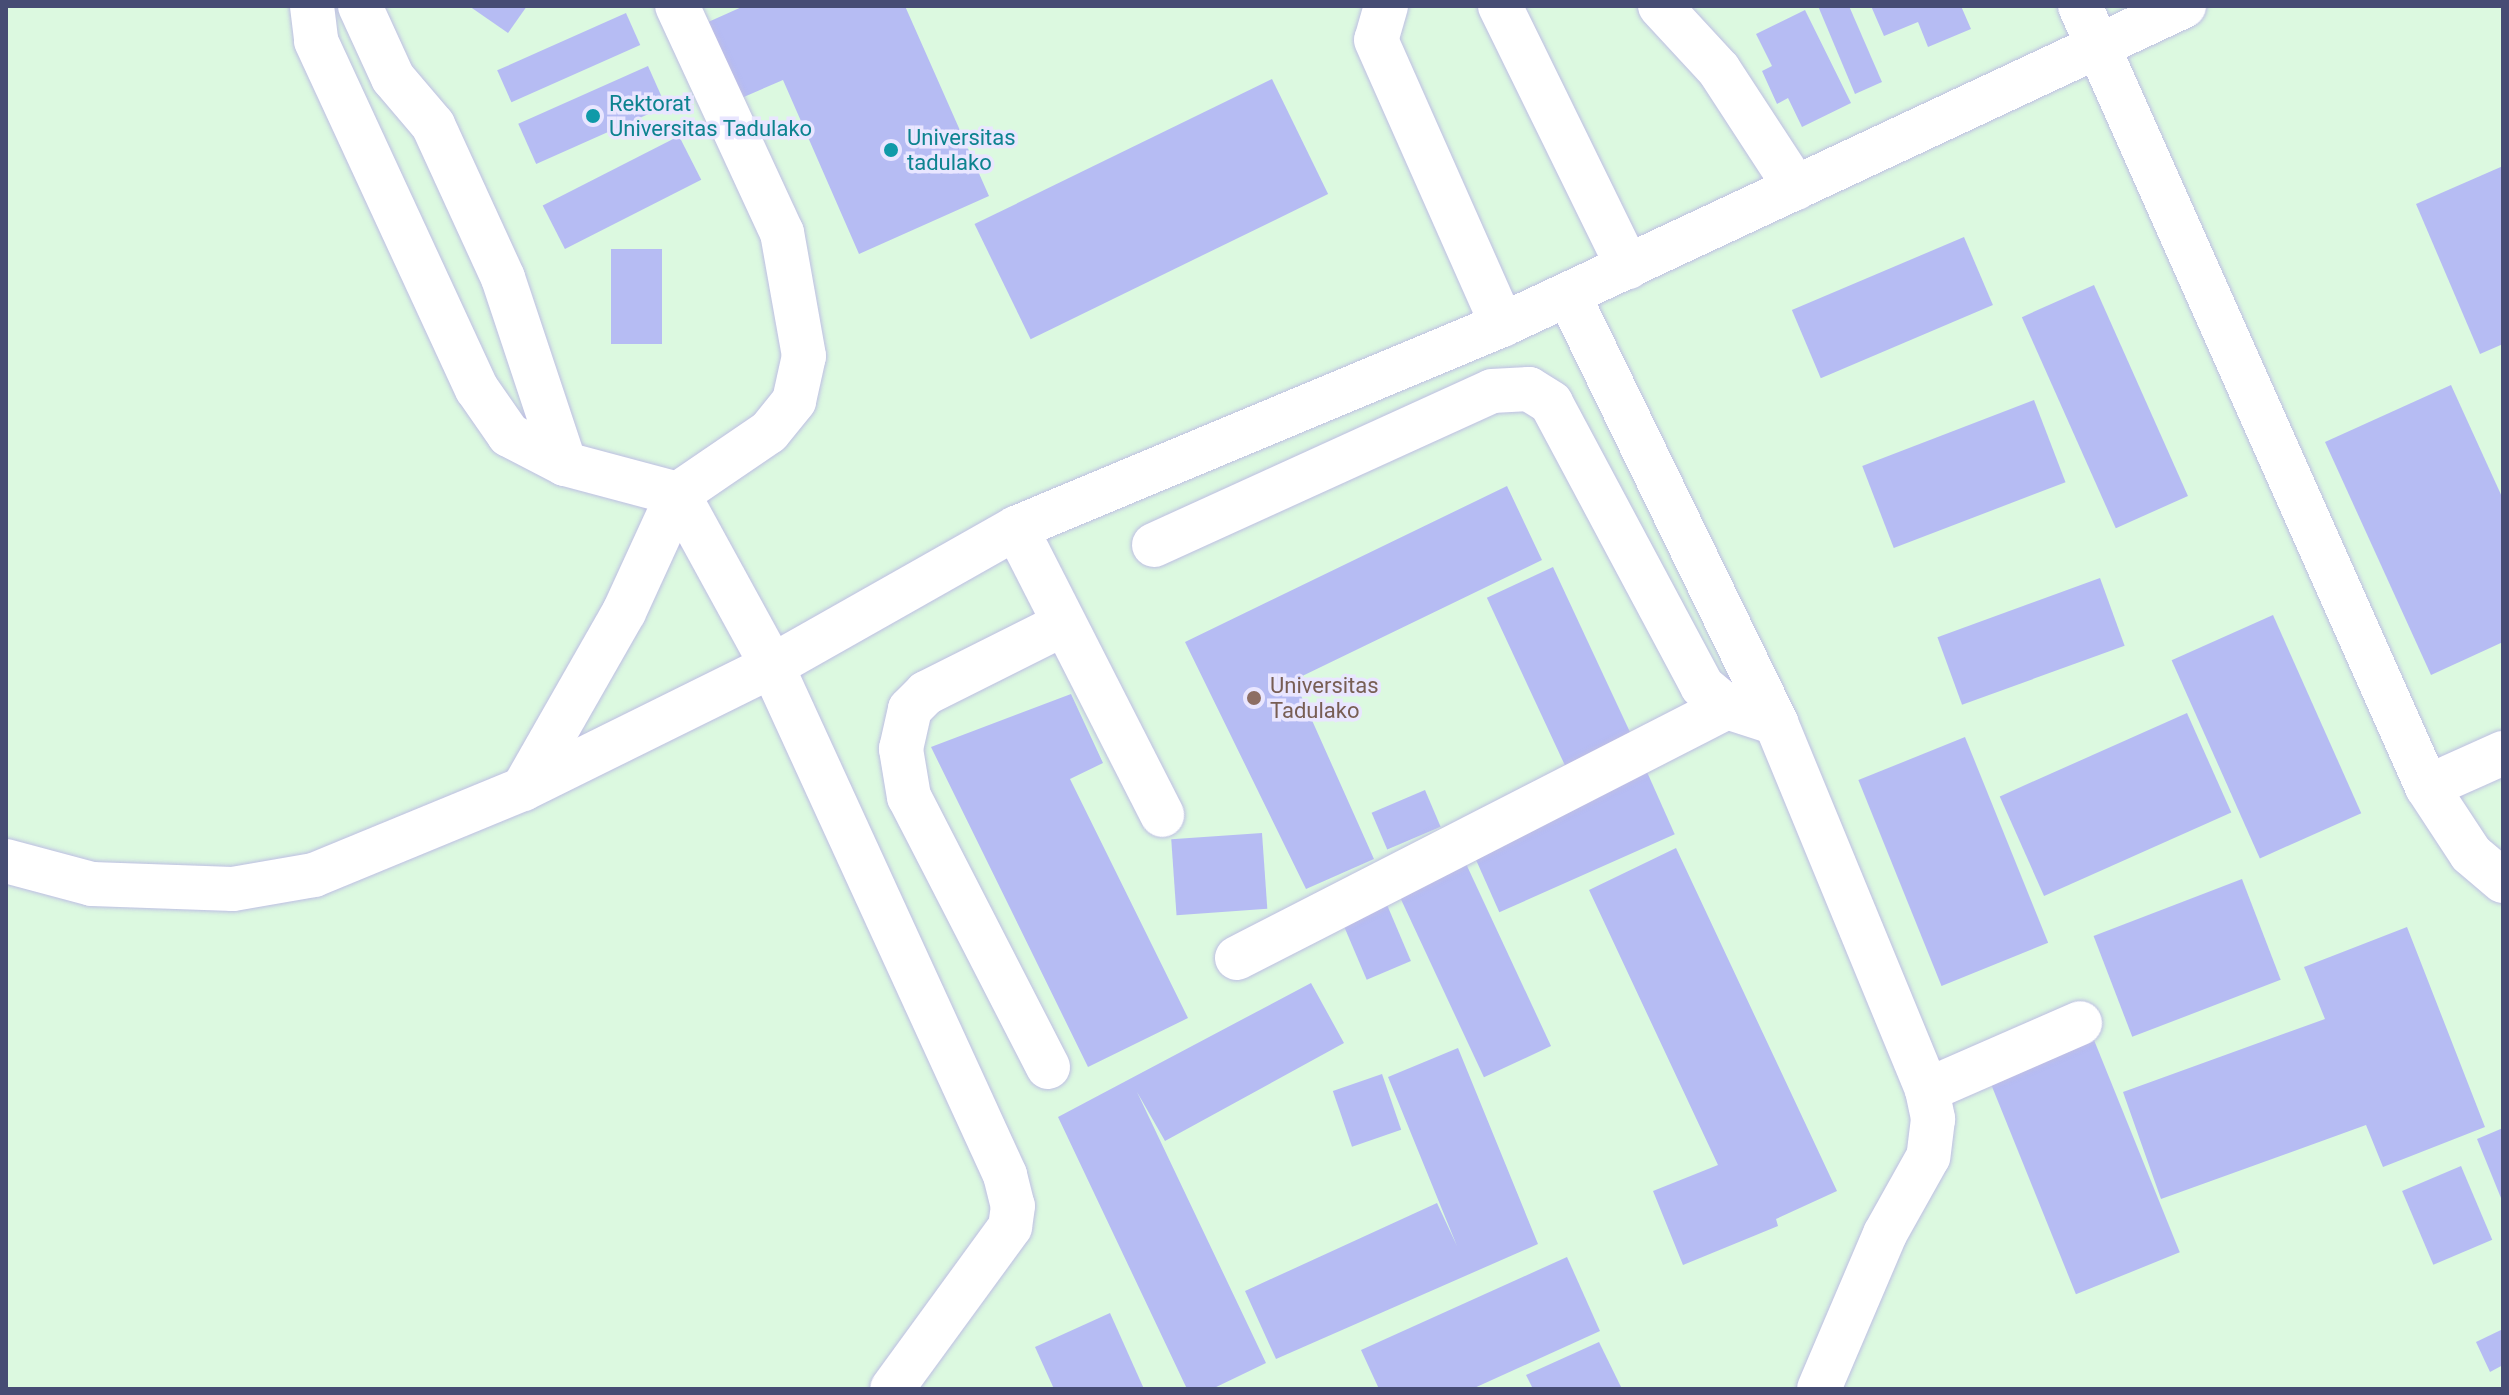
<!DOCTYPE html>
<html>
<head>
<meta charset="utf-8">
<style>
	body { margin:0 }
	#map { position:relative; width:2509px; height:1395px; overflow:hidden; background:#e3dffd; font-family:Roboto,sans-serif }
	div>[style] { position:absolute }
	.education>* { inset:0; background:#dcf9e0; transform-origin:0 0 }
	.building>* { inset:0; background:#b6bcf3; transform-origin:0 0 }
	.roads { filter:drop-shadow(0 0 2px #bebee3) drop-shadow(0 0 2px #bebee3) }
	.minor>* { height:44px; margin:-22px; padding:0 22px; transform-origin:22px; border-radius:22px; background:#fff }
	.dots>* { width:22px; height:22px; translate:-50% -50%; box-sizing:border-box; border:4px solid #e9e6ff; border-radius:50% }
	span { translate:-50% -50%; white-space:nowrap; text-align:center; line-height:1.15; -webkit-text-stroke:7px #e9e6ff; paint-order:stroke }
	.culture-label { font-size:22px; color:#0d838f }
	.left { translate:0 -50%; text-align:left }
	.education-label { font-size:22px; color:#785e54 }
	.frame { position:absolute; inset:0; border:8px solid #464c74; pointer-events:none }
</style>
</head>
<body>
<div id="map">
	<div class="education">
		<div style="left:6px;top:6px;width:2497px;height:1383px"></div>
	</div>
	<div class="building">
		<div style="clip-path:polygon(469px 6px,527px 6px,508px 33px)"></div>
		<div style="clip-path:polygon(744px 6px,905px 6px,989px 196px,859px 254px,783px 80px,730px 103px,697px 27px)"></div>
		<div style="clip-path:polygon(1818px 6px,1849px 6px,1882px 82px,1855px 94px)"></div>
		<div style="clip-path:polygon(1871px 6px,1961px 6px,1971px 29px,1928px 47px,1918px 22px,1884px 36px)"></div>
		<div style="clip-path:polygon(1805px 10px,1851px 103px,1802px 127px,1788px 98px,1777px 104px,1762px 71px,1772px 66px,1756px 34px)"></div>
		<div style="left:626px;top:13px;width:35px;height:141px;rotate:66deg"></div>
		<div style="left:648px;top:66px;width:44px;height:142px;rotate:66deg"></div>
		<div style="left:1272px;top:79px;width:128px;height:331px;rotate:64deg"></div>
		<div style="left:679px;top:136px;width:49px;height:153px;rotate:63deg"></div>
		<div style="clip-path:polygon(2503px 166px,2503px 344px,2480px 354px,2416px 204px)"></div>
		<div style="left:1964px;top:237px;width:74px;height:187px;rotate:67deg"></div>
		<div style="left:611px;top:249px;width:51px;height:95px"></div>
		<div style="left:2094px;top:285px;width:231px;height:79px;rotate:66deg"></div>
		<div style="clip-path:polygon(2451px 385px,2503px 499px,2503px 642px,2431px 675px,2325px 442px)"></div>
		<div style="left:2034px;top:400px;width:88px;height:184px;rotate:69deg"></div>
		<div style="clip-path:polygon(1507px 486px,1542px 560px,1294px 680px,1374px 859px,1306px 889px,1185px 642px)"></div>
		<div style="left:1553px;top:567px;width:186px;height:73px;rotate:65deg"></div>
		<div style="left:2100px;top:578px;width:72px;height:173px;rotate:70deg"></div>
		<div style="left:2273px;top:615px;width:217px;height:111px;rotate:66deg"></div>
		<div style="clip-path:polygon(1071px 694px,1103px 763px,1070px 779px,1188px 1018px,1088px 1067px,931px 747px)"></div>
		<div style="left:2187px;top:713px;width:109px;height:205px;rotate:66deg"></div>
		<div style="left:1965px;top:737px;width:222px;height:115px;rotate:68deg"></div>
		<div style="left:1643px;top:763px;width:78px;height:192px;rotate:66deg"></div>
		<div style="left:1425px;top:790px;width:40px;height:58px;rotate:67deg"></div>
		<div style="left:1262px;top:833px;width:76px;height:91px;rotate:86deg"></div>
		<div style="clip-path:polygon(1676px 848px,1837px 1191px,1776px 1219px,1778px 1226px,1683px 1265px,1653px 1191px,1718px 1165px,1589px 890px)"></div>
		<div style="left:1461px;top:853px;width:213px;height:74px;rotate:65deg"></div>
		<div style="left:2242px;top:879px;width:108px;height:159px;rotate:69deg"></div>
		<div style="left:1382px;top:893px;width:74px;height:48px;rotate:67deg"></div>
		<div style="clip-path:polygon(2407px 927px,2485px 1127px,2383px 1167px,2366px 1125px,2161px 1199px,2123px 1092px,2325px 1019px,2304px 967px)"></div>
		<div style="clip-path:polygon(1311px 983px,1344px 1043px,1165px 1141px,1137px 1092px,1266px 1363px,1212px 1389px,1187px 1389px,1058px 1117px)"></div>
		<div style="left:2094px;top:1040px;width:229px;height:112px;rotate:68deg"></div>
		<div style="clip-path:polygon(1458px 1048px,1538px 1244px,1276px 1359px,1245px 1291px,1437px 1203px,1457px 1246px,1388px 1077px)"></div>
		<div style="left:1382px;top:1074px;width:59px;height:52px;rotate:71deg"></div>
		<div style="clip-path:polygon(2503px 1128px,2503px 1203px,2477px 1139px)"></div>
		<div style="left:2461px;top:1166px;width:80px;height:64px;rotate:67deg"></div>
		<div style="clip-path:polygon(1567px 1257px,1600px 1331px,1472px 1389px,1379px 1389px,1361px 1350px)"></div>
		<div style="clip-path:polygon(1110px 1313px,1144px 1389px,1054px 1389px,1035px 1347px)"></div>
		<div style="clip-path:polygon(2503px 1329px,2503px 1365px,2490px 1372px,2476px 1342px)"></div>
		<div style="clip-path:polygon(1599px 1342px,1622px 1389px,1533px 1389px,1526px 1375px)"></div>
	</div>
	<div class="roads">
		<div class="minor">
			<div style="left:312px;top:6px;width:35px;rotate:83deg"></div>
			<div style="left:316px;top:41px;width:383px;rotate:65.2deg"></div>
			<div style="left:477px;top:389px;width:56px;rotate:55.2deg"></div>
			<div style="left:509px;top:435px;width:63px;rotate:27.4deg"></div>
			<div style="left:360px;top:6px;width:79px;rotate:65.4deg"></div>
			<div style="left:393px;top:78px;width:62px;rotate:49.6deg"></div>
			<div style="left:433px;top:125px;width:168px;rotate:65.4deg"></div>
			<div style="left:503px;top:278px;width:196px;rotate:71.6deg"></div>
			<div style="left:565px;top:464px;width:117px;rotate:14.9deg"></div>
			<div style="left:678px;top:494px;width:196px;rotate:61.3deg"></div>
			<div style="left:772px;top:666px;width:560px;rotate:65.4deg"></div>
			<div style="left:1005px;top:1175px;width:32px;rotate:76deg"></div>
			<div style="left:1013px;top:1206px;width:21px;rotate:98deg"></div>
			<div style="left:1010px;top:1227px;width:200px;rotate:126.1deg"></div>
			<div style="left:1386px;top:6px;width:35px;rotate:106deg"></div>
			<div style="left:1376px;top:40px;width:312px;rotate:66.1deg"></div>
			<div style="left:1500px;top:6px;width:291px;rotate:63.9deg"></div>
			<div style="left:1660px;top:6px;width:87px;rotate:47.3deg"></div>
			<div style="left:1719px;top:70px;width:141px;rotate:56.9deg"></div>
			<div style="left:2080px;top:6px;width:855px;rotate:66.04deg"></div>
			<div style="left:2427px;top:787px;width:80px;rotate:56.7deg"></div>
			<div style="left:2471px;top:854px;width:42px;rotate:40.2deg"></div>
			<div style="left:1568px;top:294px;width:477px;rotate:64.1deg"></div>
			<div style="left:1776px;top:723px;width:397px;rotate:67.6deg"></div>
			<div style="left:1927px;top:1090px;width:30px;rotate:78deg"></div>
			<div style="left:1933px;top:1119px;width:38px;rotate:97deg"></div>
			<div style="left:1928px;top:1157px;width:88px;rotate:119.2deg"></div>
			<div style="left:1885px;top:1234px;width:168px;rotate:113.1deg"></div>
			<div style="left:1016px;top:528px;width:322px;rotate:63deg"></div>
			<div style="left:1154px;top:545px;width:371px;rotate:-24.5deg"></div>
			<div style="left:1492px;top:391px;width:37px;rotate:-3deg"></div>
			<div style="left:1529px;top:389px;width:26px;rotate:32deg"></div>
			<div style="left:1551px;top:403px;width:321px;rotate:61.9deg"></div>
			<div style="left:1702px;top:686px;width:33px;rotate:40deg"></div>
			<div style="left:1727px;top:707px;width:52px;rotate:18.1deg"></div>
			<div style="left:2427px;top:787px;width:83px;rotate:-24.1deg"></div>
			<div style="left:523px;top:789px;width:278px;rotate:-26.3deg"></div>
			<div style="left:772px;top:666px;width:280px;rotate:-29.5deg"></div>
			<div style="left:1016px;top:528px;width:527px;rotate:-22.67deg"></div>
			<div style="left:1502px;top:325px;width:753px;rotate:-25.07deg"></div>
			<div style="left:6px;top:861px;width:89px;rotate:15deg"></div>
			<div style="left:92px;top:884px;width:141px;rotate:2deg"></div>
			<div style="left:233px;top:889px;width:82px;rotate:-9.8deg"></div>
			<div style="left:314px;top:875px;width:226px;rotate:-22.4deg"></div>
			<div style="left:523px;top:789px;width:204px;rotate:-60.3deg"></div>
			<div style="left:624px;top:612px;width:130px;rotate:-65.4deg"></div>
			<div style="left:678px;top:494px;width:110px;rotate:-34.3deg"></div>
			<div style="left:769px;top:432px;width:40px;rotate:-51deg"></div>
			<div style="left:794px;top:401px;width:46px;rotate:-77.5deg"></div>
			<div style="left:804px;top:356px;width:125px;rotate:-100.1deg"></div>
			<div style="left:782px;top:233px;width:250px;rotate:-114.8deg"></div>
			<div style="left:1237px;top:958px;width:551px;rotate:-27.12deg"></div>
			<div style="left:1048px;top:1067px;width:304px;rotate:-117.2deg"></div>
			<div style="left:909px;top:797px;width:49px;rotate:-99.5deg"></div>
			<div style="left:901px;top:749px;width:41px;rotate:-77.3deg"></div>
			<div style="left:910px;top:709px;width:23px;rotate:-45deg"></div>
			<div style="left:926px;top:693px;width:154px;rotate:-26.6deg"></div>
			<div style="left:1927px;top:1090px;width:167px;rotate:-23.6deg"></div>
		</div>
	</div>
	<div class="dots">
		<div style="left:593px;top:116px;background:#0f9aa8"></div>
		<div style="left:891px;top:150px;background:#0f9aa8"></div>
		<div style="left:1254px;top:698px;background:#8d6e63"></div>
	</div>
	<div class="culture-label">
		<span class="left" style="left:609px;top:116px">Rektorat<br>Universitas Tadulako</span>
		<span class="left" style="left:907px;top:150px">Universitas<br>tadulako</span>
	</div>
	<div class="education-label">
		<span class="left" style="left:1270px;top:698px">Universitas<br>Tadulako</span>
	</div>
	<div class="frame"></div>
</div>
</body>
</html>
